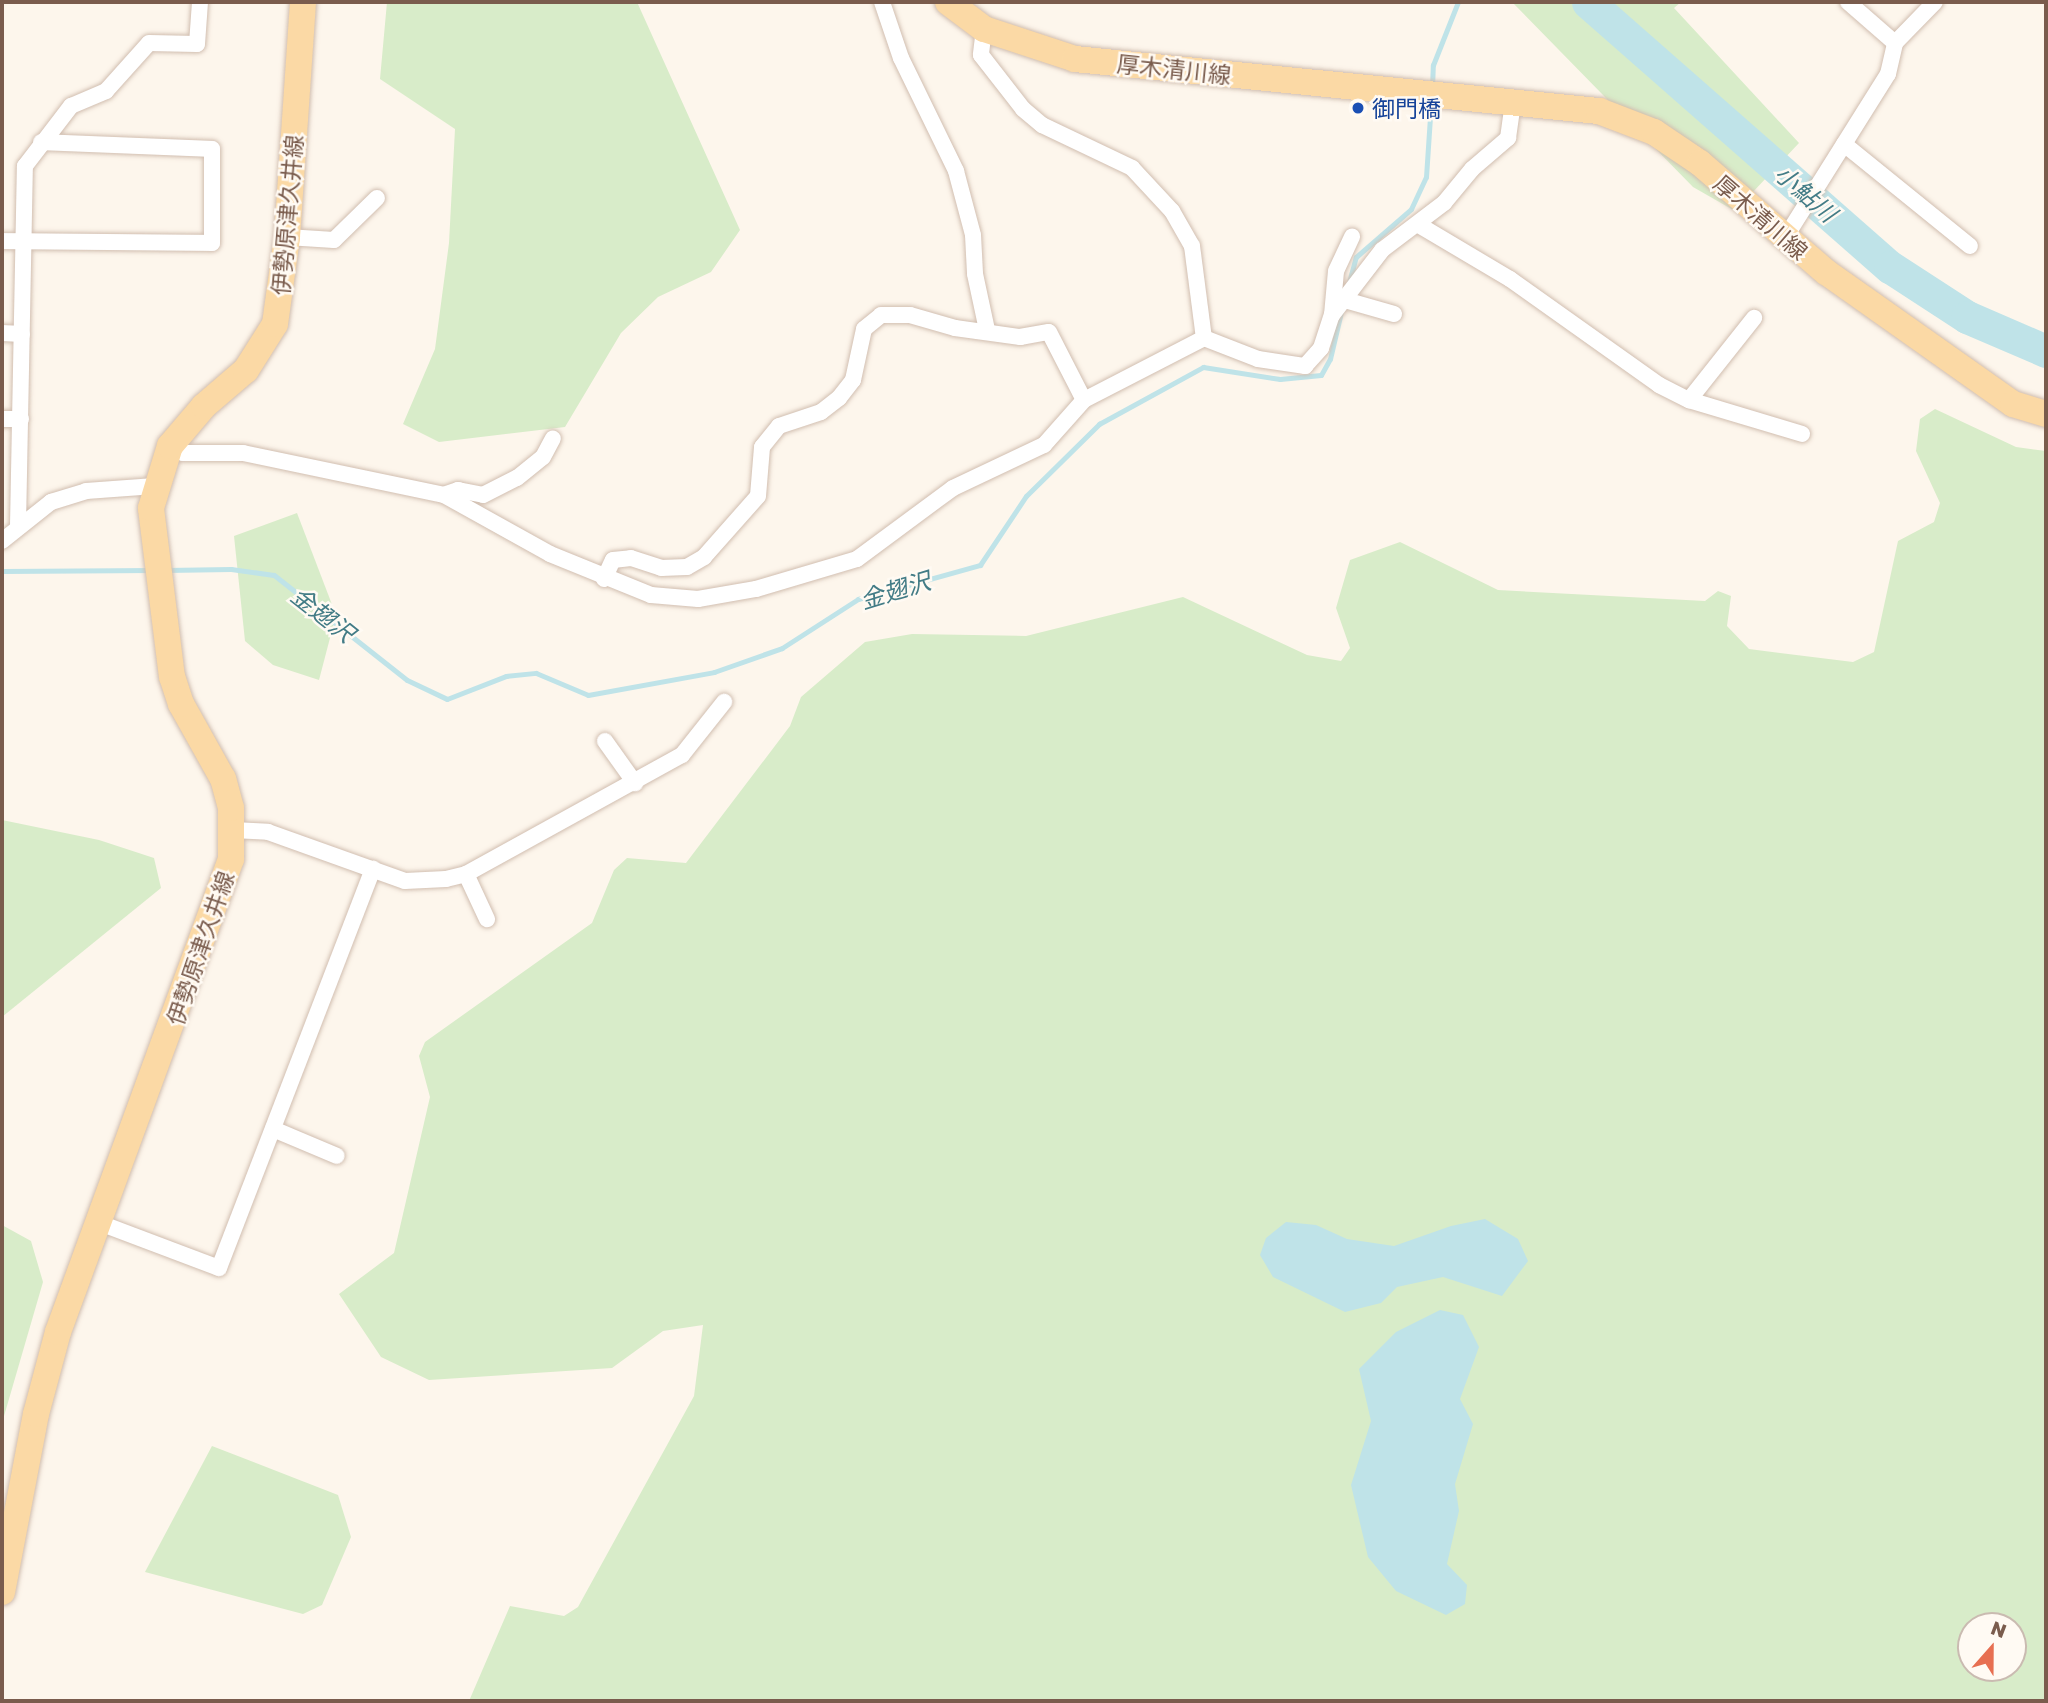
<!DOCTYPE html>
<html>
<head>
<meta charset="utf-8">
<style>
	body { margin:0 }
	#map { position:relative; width:2048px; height:1703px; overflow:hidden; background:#fdf6ec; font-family:"Golos Text","Noto Sans JP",sans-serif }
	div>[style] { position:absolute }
	.green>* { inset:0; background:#d8ecc9 }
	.water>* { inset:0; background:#bfe3e8 }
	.stream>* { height:5px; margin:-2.5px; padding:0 2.5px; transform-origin:2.5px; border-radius:2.5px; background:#bfe3e8 }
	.river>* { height:33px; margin:-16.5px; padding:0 16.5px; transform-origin:16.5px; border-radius:16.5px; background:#bfe3e8 }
	.roads { filter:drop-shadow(0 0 2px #d1beb0) drop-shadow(0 0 2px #d1beb0) }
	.minor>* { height:16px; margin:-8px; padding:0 8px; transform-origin:8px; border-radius:8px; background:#fff }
	.primary>* { height:26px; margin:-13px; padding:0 13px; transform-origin:13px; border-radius:13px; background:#fbd9a5 }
	.dots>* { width:19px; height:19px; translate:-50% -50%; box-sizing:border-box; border:4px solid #fffaf3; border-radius:50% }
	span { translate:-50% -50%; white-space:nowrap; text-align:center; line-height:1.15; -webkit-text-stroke:5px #fffaf3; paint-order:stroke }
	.street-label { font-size:23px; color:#7a5c4d }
	.transit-label { font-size:23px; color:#164399 }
	.left { translate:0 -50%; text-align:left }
	.water-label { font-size:24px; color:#437c86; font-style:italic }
	.frame { position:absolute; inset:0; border:4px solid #7a5c4d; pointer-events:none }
	.north { position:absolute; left:1957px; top:1612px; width:70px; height:70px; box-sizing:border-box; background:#fffaf3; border:2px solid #cabbb1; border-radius:50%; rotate:21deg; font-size:19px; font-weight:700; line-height:28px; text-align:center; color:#7a5c4d }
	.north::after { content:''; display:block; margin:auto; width:24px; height:32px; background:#e76f51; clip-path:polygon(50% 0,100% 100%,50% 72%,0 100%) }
</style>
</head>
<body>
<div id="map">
	<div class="green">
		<div style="clip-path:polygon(387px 2px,637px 2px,740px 230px,711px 272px,658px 297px,621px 333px,565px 427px,439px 442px,403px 424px,435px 349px,449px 243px,455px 129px,380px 79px)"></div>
		<div style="clip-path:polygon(1512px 2px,1681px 2px,1674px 8px,1799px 143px,1735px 211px,1693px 187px)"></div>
		<div style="clip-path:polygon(evenodd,1935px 409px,2016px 447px,2046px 451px,2046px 1701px,469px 1701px,510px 1606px,564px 1616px,578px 1607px,694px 1396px,703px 1325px,663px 1331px,612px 1368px,429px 1380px,381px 1357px,339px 1294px,394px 1253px,430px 1097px,419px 1056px,425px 1042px,592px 923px,614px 870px,627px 858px,686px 863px,790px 726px,801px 697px,865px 642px,912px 634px,1026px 636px,1183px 597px,1307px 655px,1341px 661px,1350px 648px,1336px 608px,1350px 560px,1400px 542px,1498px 590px,1705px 601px,1718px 591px,1731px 596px,1727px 626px,1749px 649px,1853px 662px,1874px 652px,1898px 541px,1934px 522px,1940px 503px,1916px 451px,1920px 419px,1935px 409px,1971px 1626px,2013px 1626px,2013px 1668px,1971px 1668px,1971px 1626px)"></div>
		<div style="clip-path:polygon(297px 513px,336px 615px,319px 680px,273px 665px,245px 641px,234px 536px)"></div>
		<div style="clip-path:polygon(2px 820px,99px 840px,154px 858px,161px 888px,2px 1017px)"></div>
		<div style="clip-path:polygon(2px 1225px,31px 1241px,43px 1282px,2px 1423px)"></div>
		<div style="clip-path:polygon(212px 1446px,338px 1495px,351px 1537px,322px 1605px,303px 1614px,145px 1572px)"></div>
	</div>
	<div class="water">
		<div style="clip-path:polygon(1485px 1219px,1518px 1239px,1528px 1261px,1502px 1296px,1443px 1277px,1397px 1287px,1381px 1303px,1345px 1312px,1273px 1277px,1260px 1255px,1266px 1238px,1286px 1222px,1316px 1225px,1347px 1239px,1394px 1246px,1451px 1226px)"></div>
		<div style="clip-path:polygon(1440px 1310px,1463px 1315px,1479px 1347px,1460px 1399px,1473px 1424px,1455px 1484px,1459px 1511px,1447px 1564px,1467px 1585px,1465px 1604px,1446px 1615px,1396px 1591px,1368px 1557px,1351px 1485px,1371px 1421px,1359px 1369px,1396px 1332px)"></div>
	</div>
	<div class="stream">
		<div style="left:1432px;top:89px;width:24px;rotate:-88deg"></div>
		<div style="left:1433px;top:65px;width:68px;rotate:-68.4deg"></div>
		<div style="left:1348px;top:286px;width:30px;rotate:-75deg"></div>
		<div style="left:1356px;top:257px;width:73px;rotate:-41.1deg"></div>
		<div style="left:1411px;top:209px;width:35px;rotate:-65deg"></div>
		<div style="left:1426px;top:177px;width:75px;rotate:-86.2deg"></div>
		<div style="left:166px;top:570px;width:65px;rotate:-0.9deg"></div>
		<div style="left:231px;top:569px;width:43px;rotate:7.9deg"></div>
		<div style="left:274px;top:575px;width:169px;rotate:38.3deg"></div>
		<div style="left:407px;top:680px;width:44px;rotate:25.4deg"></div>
		<div style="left:447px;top:699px;width:63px;rotate:-21.3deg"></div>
		<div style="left:506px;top:676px;width:30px;rotate:-6deg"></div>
		<div style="left:536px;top:673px;width:56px;rotate:22.9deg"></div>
		<div style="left:588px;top:695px;width:128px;rotate:-10.3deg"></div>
		<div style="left:714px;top:672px;width:72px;rotate:-19.4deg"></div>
		<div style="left:782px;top:648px;width:90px;rotate:-32.8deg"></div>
		<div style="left:858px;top:599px;width:127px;rotate:-15.6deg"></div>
		<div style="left:980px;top:565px;width:83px;rotate:-56.3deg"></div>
		<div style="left:1026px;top:496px;width:103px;rotate:-44.6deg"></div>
		<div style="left:1099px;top:424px;width:119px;rotate:-28.7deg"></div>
		<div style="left:1203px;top:367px;width:78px;rotate:8.9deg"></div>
		<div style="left:1280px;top:379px;width:41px;rotate:-5.6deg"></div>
		<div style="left:1321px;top:375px;width:18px;rotate:-61deg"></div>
		<div style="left:1330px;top:359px;width:48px;rotate:-76.8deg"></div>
		<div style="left:2px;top:571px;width:151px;rotate:-0.4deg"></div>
	</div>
	<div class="river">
		<div style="left:1588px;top:2px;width:402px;rotate:41.3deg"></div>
		<div style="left:1890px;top:267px;width:92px;rotate:33deg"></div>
		<div style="left:1967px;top:317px;width:86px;rotate:23.3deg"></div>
	</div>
	<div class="roads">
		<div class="minor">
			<div style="left:882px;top:2px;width:59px;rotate:71.3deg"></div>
			<div style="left:901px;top:58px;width:126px;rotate:64deg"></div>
			<div style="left:956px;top:171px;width:66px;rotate:75.1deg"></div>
			<div style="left:973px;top:235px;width:39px;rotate:87deg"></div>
			<div style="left:975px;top:274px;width:57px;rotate:77.9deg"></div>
			<div style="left:1848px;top:2px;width:62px;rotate:41.1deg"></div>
			<div style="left:984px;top:29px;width:26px;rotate:97deg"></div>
			<div style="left:981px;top:55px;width:68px;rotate:52.1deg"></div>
			<div style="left:1023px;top:109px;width:25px;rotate:40deg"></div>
			<div style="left:1042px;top:125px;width:100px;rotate:25.5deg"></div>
			<div style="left:1132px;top:168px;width:59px;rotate:47.1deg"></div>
			<div style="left:1172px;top:211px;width:40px;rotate:60.3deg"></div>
			<div style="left:1192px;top:246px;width:93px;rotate:82.6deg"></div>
			<div style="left:1844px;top:144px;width:162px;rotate:39deg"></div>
			<div style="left:1419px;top:225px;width:106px;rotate:30.7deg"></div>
			<div style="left:1510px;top:279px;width:183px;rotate:35.4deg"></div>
			<div style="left:1659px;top:385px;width:34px;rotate:27deg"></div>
			<div style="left:1689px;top:400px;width:118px;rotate:16.7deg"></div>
			<div style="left:287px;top:237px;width:47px;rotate:3.7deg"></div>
			<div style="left:334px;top:240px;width:60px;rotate:-44.3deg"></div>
			<div style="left:1785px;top:238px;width:194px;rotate:-57.9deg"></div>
			<div style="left:1888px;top:74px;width:32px;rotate:-77deg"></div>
			<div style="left:1895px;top:43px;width:57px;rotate:-45.7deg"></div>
			<div style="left:2px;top:241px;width:210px;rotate:0.5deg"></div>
			<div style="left:212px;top:243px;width:94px;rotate:-90deg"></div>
			<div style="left:212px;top:149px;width:171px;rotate:-177.7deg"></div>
			<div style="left:1345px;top:300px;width:51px;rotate:15.9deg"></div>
			<div style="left:1332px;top:315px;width:44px;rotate:-84.8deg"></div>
			<div style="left:1336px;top:271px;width:38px;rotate:-65deg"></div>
			<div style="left:2px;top:333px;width:20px;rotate:3deg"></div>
			<div style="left:1689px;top:400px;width:105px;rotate:-51.6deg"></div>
			<div style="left:2px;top:419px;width:19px"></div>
			<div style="left:170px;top:446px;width:15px;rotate:28deg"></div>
			<div style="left:183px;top:453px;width:60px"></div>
			<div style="left:243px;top:453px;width:205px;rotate:11.8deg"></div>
			<div style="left:444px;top:495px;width:121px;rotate:29.1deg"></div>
			<div style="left:550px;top:554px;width:109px;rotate:22.1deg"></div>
			<div style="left:651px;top:595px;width:47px;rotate:4.9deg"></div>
			<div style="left:698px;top:599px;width:59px;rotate:-9.8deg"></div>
			<div style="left:756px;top:589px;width:105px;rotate:-16.5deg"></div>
			<div style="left:857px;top:559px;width:119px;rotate:-36.5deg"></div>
			<div style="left:953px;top:488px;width:101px;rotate:-25.3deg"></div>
			<div style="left:1044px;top:445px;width:60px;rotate:-48.4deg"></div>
			<div style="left:1084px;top:400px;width:135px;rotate:-27.3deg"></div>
			<div style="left:1204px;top:338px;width:58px;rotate:21.3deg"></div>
			<div style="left:1258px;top:359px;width:48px;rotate:8.5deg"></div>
			<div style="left:1305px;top:366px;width:24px;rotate:-48deg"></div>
			<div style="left:1321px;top:348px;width:35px;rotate:-72deg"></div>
			<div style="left:1332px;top:315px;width:82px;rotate:-52.4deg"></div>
			<div style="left:1382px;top:250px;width:78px;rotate:-37.2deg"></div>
			<div style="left:1444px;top:203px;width:44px;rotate:-50.5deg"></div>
			<div style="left:1472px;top:169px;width:48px;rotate:-40.7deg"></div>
			<div style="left:1508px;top:138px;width:34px;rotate:-82deg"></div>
			<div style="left:446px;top:494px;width:13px;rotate:-18deg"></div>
			<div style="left:458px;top:490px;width:25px;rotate:11deg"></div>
			<div style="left:483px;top:495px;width:38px;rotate:-27deg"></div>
			<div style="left:517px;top:478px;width:33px;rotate:-39deg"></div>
			<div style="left:543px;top:457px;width:21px;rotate:-62deg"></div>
			<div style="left:18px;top:525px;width:359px;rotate:-88.9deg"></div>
			<div style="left:25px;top:166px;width:76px;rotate:-52.5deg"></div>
			<div style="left:71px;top:106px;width:38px;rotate:-23deg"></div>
			<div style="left:106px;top:91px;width:64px;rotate:-48.1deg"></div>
			<div style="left:149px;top:43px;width:48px;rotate:1.2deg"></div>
			<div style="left:197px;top:44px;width:42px;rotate:-85.9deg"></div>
			<div style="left:2px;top:541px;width:63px;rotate:-38.5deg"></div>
			<div style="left:51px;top:502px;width:37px;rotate:-17deg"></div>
			<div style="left:86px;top:491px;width:69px;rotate:-4.1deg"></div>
			<div style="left:604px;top:579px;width:21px;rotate:-65deg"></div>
			<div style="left:613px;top:560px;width:18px;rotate:-6deg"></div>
			<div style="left:631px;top:558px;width:32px;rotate:18deg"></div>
			<div style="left:661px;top:568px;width:26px;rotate:-2deg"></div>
			<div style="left:687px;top:567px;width:20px;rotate:-30deg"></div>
			<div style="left:704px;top:557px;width:81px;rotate:-48.5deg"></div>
			<div style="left:758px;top:496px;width:49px;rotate:-85.3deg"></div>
			<div style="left:762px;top:447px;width:27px;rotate:-51deg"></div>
			<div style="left:779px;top:426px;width:44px;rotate:-18.4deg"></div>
			<div style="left:821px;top:412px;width:23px;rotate:-38deg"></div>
			<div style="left:839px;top:398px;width:23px;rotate:-52deg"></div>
			<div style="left:853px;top:380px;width:52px;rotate:-77.8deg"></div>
			<div style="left:864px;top:329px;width:22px;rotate:-39deg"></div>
			<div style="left:881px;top:315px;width:29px"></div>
			<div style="left:910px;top:315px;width:47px;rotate:16.1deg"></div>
			<div style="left:955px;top:328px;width:66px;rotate:7.9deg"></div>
			<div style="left:1020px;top:337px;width:29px;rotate:-10deg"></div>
			<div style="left:1049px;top:332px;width:76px;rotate:62.8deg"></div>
			<div style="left:605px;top:741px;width:52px;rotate:54.5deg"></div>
			<div style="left:233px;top:830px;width:35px;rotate:3deg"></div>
			<div style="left:268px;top:832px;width:145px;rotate:19.7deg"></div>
			<div style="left:405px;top:881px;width:41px;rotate:-2.8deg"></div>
			<div style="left:446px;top:879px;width:21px;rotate:-14deg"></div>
			<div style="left:466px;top:874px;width:247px;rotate:-28.9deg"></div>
			<div style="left:682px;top:755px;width:68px;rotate:-51.6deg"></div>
			<div style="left:466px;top:874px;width:50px;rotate:65deg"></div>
			<div style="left:273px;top:1129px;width:69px;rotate:22.9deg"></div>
			<div style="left:100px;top:1223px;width:127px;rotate:20.7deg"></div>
			<div style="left:219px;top:1268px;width:428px;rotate:-68.9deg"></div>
		</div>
		<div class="primary">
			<div style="left:948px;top:2px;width:45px;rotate:36.9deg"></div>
			<div style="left:984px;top:29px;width:96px;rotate:18.2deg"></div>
			<div style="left:1075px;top:59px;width:527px;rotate:5.67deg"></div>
			<div style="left:1599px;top:111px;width:59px;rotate:20.9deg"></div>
			<div style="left:1654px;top:132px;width:55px;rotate:34deg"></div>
			<div style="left:1700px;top:163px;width:167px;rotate:40.9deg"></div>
			<div style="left:1826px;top:272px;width:229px;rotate:35.2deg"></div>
			<div style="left:2013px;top:404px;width:34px;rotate:17deg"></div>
			<div style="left:2px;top:1592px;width:181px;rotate:-79.2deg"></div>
			<div style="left:36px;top:1414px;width:85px;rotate:-75deg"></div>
			<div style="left:58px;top:1332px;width:504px;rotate:-69.91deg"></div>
			<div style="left:231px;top:859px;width:51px;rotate:-90deg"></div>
			<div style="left:231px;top:808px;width:30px;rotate:-105deg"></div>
			<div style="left:223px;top:779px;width:86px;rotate:-119.2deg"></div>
			<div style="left:181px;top:704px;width:28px;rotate:-108deg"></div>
			<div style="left:172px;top:677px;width:170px;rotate:-97.1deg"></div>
			<div style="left:151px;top:508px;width:65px;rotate:-73deg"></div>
			<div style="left:170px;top:446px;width:52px;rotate:-49.6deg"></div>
			<div style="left:204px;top:406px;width:55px;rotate:-40.6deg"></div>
			<div style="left:246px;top:370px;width:54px;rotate:-57.8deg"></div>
			<div style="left:275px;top:324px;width:88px;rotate:-82.1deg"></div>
			<div style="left:287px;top:237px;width:236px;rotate:-86.1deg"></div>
		</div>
	</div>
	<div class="dots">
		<div style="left:1358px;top:108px;background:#1a4fb4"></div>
	</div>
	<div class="street-label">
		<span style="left:1174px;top:69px;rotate:6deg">厚木清川線</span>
		<span style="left:287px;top:215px;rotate:-85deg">伊勢原津久井線</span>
		<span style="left:1761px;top:217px;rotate:41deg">厚木清川線</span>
		<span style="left:200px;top:948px;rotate:-71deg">伊勢原津久井線</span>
	</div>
	<div class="transit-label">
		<span class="left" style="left:1372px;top:108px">御門橋</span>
	</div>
	<div class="water-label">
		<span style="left:1806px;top:193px;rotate:41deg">小鮎川</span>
		<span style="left:895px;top:590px;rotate:-17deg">金翅沢</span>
		<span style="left:323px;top:614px;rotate:38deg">金翅沢</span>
	</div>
	<div class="frame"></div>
	<div class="north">N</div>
</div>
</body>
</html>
